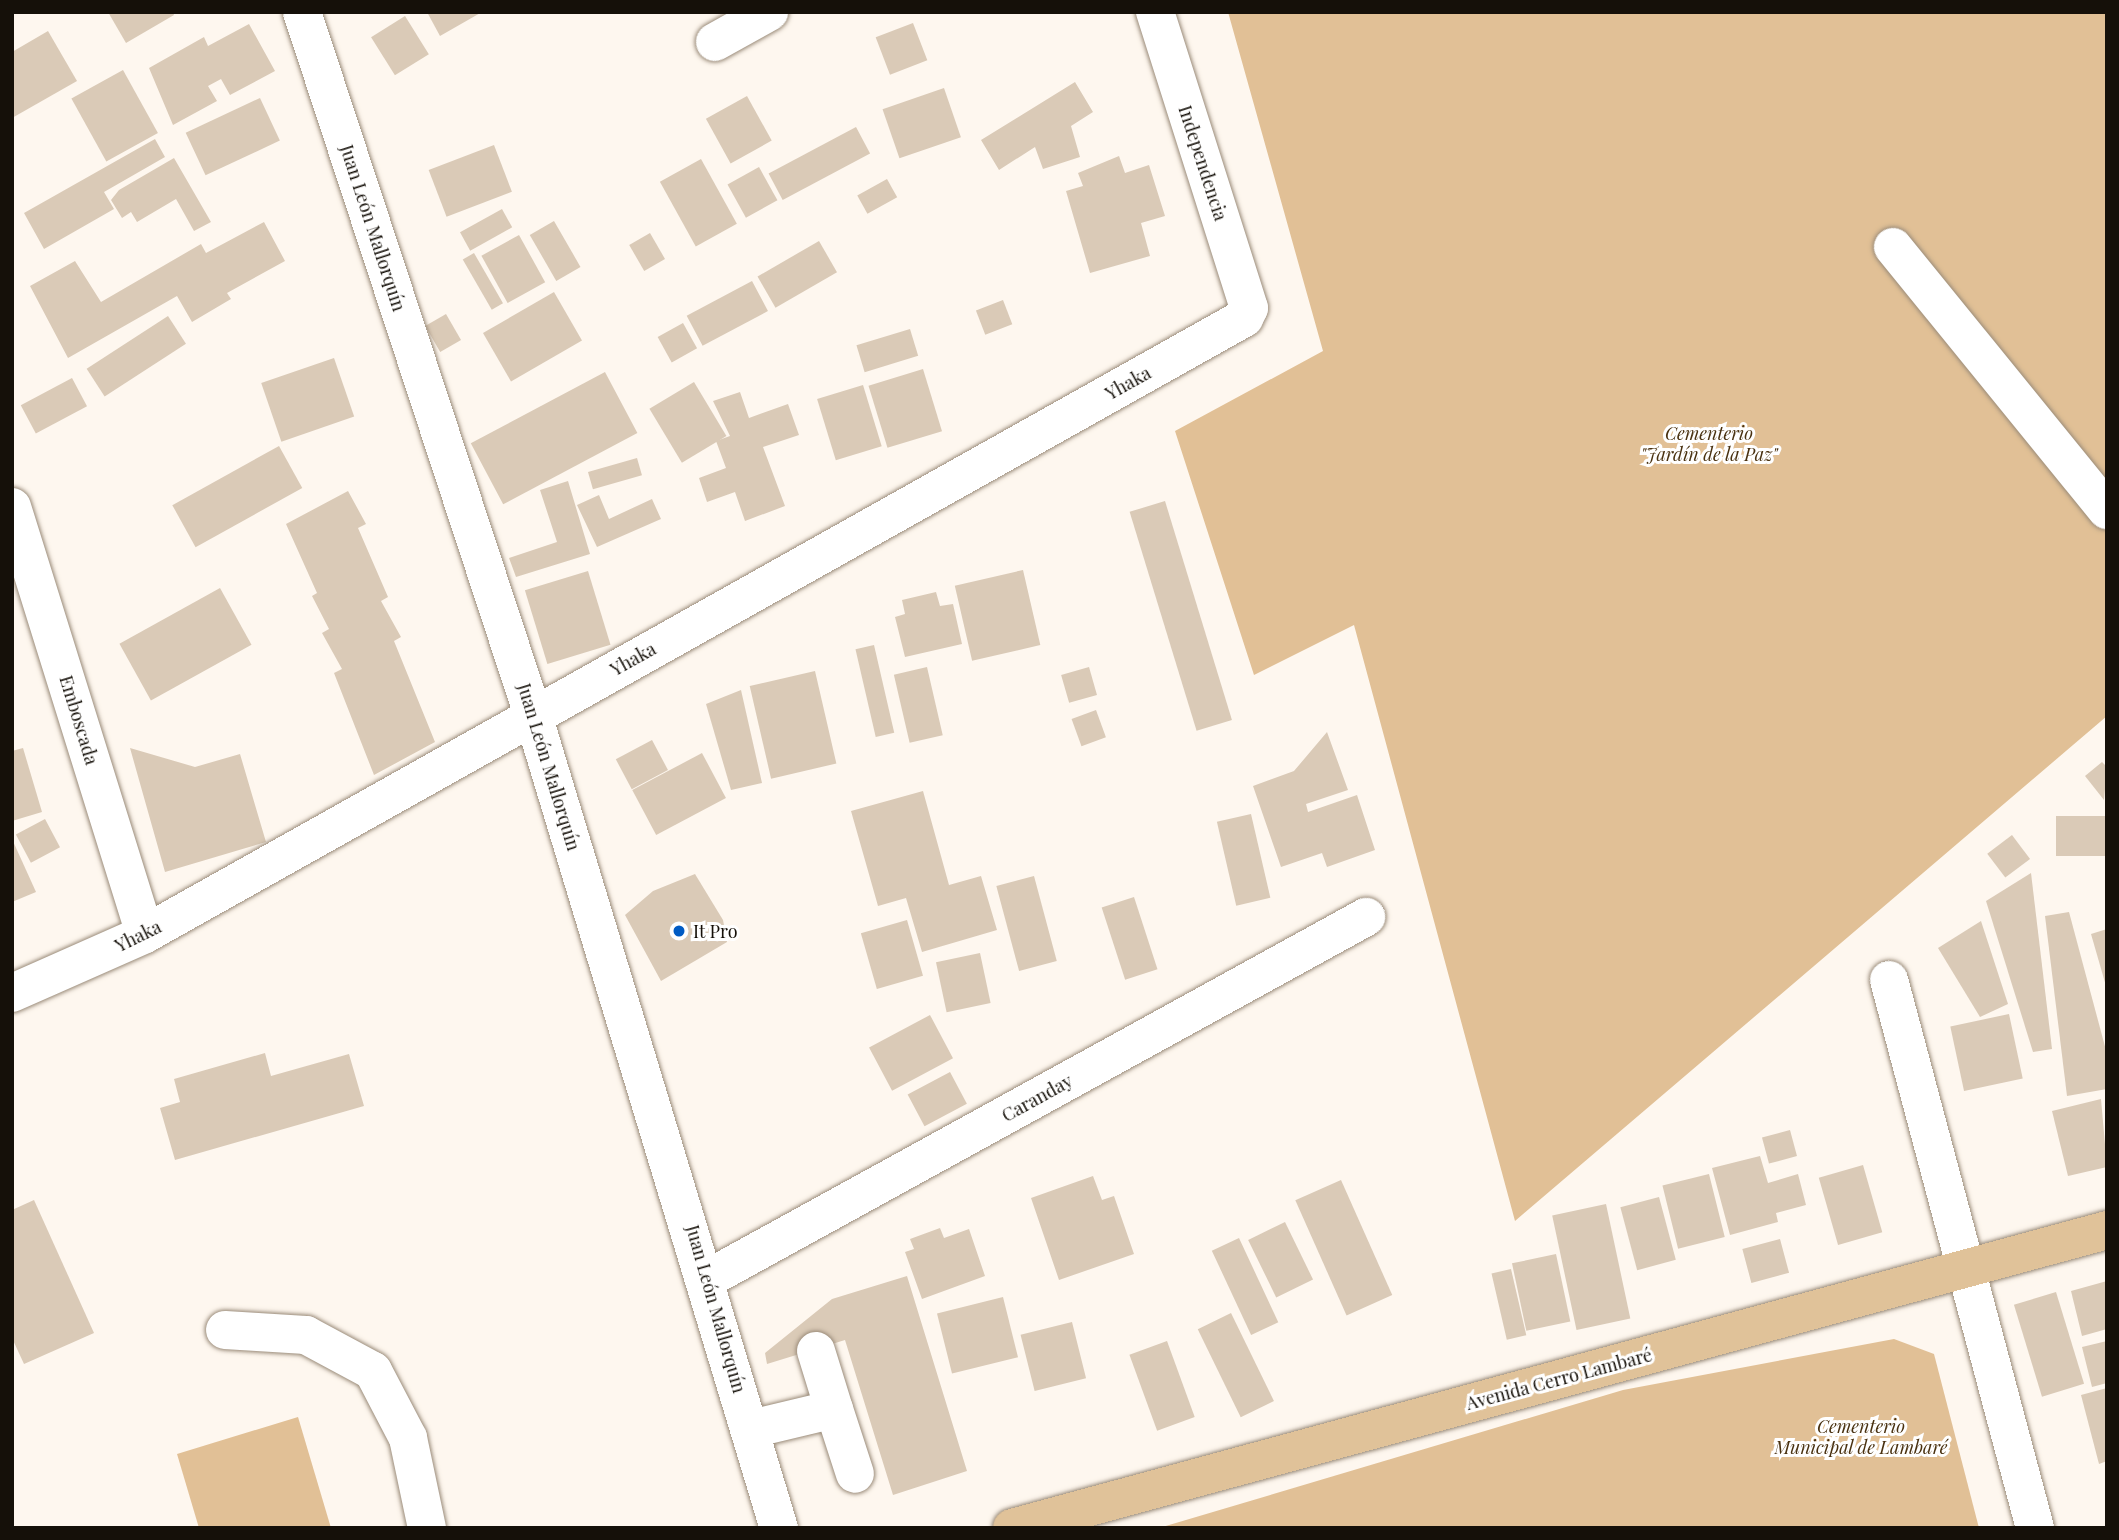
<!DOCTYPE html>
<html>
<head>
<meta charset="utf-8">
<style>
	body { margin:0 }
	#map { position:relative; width:2119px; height:1540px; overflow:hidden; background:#fef7ef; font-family:"Playfair Display",serif }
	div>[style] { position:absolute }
	.green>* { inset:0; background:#e1c096 }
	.building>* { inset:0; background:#dacab7; transform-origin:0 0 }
	.roads { filter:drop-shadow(0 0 2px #9a8b79) drop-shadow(0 0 2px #9a8b79) }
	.minor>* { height:38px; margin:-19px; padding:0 19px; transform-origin:19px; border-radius:19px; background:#fff }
	.major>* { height:38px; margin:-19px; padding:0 19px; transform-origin:19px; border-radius:19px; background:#e0c299 }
	.dots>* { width:19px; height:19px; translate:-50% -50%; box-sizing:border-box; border:4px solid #fff; border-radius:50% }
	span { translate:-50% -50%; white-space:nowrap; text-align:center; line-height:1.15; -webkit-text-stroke:6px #fff; paint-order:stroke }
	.street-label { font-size:18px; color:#151009 }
	.park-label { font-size:18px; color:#493110; font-style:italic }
	.poi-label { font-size:18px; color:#151009 }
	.left { translate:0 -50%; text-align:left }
	.frame { position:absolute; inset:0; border:14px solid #151009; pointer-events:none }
</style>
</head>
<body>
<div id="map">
	<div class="green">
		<div style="clip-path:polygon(1228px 12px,2107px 12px,2107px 716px,1515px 1221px,1354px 625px,1254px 675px,1175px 431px,1323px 351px)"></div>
		<div style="clip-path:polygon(1894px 1339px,1934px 1354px,1979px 1528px,1159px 1528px,1623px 1390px)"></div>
		<div style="clip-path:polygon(298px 1417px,331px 1528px,199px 1528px,177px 1454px)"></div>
	</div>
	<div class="building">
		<div style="clip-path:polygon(108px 12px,173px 12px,174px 15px,126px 43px)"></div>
		<div style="clip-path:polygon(427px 12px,482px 12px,440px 36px)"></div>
		<div style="left:405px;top:16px;width:45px;height:40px;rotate:58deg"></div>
		<div style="left:913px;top:23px;width:40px;height:40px;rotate:69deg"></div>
		<div style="clip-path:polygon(249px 24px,275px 71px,230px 95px,221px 79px,208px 86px,217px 101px,173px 125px,149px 68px,204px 37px,208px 46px)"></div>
		<div style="clip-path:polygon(48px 31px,77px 81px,12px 118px,12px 52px)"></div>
		<div style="left:123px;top:70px;width:72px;height:59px;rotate:61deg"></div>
		<div style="clip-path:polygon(1075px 82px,1093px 112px,1071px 126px,1080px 157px,1043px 169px,1035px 147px,999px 170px,981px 140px)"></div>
		<div style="left:944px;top:88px;width:52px;height:65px;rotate:71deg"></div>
		<div style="left:747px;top:96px;width:51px;height:47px;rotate:61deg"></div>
		<div style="left:260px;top:98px;width:47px;height:82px;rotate:65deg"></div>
		<div style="left:856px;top:127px;width:30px;height:99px;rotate:62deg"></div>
		<div style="clip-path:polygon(155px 139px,165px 157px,104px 192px,114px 209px,44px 249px,24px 213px)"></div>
		<div style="left:494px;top:145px;width:50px;height:70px;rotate:69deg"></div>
		<div style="clip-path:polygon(1119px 156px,1125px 173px,1149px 165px,1165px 216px,1141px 223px,1150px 256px,1090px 273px,1066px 191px,1083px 186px,1078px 173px)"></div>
		<div style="clip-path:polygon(174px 158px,211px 222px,194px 231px,176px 199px,137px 222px,131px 212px,122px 218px,111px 200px,119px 190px)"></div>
		<div style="left:701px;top:159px;width:74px;height:47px;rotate:61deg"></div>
		<div style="left:759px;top:167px;width:38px;height:36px;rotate:61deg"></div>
		<div style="left:887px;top:179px;width:21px;height:34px;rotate:61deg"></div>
		<div style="left:502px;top:209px;width:21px;height:48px;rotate:61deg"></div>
		<div style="left:554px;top:221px;width:53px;height:28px;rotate:60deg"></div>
		<div style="clip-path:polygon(264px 222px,285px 261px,227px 293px,231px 299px,192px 322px,177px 296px,68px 358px,30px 286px,75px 261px,101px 302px,201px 244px,206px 253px)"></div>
		<div style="left:650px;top:233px;width:30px;height:24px;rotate:60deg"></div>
		<div style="left:519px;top:235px;width:54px;height:43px;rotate:61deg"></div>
		<div style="left:819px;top:241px;width:36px;height:71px;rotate:60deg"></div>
		<div style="left:474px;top:253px;width:58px;height:13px;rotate:60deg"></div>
		<div style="left:752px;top:281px;width:34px;height:74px;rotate:62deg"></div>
		<div style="left:554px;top:292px;width:56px;height:82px;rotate:60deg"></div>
		<div style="left:1003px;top:300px;width:26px;height:29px;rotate:69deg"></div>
		<div style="left:446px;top:314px;width:30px;height:24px;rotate:60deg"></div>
		<div style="left:168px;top:316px;width:33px;height:97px;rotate:57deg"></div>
		<div style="left:683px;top:323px;width:29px;height:29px;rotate:61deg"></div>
		<div style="left:910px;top:329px;width:28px;height:56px;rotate:73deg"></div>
		<div style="left:334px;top:358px;width:62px;height:77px;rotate:71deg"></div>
		<div style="left:923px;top:369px;width:65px;height:57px;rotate:73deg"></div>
		<div style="left:605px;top:372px;width:69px;height:152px;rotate:62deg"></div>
		<div style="left:72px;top:378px;width:32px;height:58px;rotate:62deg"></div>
		<div style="left:694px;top:382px;width:63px;height:52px;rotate:59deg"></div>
		<div style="left:863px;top:385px;width:64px;height:48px;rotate:73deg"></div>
		<div style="clip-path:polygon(740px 392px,749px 418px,788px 404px,799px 435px,763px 447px,785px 506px,745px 521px,735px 492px,707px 502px,699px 478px,726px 468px,716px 441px,730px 436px,713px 401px)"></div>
		<div style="left:279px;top:446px;width:48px;height:122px;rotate:61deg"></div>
		<div style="left:637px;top:458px;width:18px;height:51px;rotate:74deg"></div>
		<div style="clip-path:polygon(568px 481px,590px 554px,516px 577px,509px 558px,557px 542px,540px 490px)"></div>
		<div style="clip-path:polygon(348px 491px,366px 524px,358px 528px,388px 597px,381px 601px,401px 637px,394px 641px,435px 742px,374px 775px,334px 673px,342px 669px,322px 633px,329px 629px,312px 596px,317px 593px,286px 524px)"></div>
		<div style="clip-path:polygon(599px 495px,609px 519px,652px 499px,661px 519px,597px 547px,577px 505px)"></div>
		<div style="left:1165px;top:501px;width:229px;height:37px;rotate:73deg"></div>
		<div style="left:1023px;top:570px;width:77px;height:70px;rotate:77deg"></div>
		<div style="left:588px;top:571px;width:77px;height:66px;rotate:73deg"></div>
		<div style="left:220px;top:588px;width:65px;height:115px;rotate:61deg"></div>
		<div style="clip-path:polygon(936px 592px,940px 606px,953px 604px,962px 644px,905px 657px,895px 617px,905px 614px,902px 600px)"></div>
		<div style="left:874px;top:645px;width:90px;height:19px;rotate:77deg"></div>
		<div style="left:927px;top:667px;width:70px;height:34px;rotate:77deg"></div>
		<div style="left:1089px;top:667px;width:29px;height:29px;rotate:74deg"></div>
		<div style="left:815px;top:671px;width:95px;height:67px;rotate:77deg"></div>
		<div style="clip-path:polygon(741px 690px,762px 783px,731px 790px,706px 704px)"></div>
		<div style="left:1096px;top:710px;width:29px;height:26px;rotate:70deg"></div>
		<div style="clip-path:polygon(1327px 732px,1348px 790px,1306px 804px,1308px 812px,1357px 795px,1375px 850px,1327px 867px,1322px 853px,1281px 867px,1253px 786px,1294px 771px)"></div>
		<div style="left:652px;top:740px;width:34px;height:41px;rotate:62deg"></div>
		<div style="clip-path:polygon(23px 748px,42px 812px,12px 821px,12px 751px)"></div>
		<div style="clip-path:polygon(130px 748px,195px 767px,240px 754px,266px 842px,165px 872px)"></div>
		<div style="left:702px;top:753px;width:51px;height:79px;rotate:62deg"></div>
		<div style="clip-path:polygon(2102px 762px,2107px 767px,2104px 800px,2085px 776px)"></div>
		<div style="clip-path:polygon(923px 791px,949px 885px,981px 876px,997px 930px,922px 952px,906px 898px,878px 906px,851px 811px)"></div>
		<div style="left:1251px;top:814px;width:86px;height:35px;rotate:77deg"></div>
		<div style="left:2107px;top:816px;width:40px;height:51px;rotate:90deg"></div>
		<div style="left:45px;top:819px;width:32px;height:33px;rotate:62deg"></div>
		<div style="left:2012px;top:835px;width:30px;height:31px;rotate:53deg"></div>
		<div style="clip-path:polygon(12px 839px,36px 892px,12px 902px)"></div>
		<div style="clip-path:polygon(2031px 873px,2052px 1049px,2033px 1052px,1986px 901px)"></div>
		<div style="clip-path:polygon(695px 874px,723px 920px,727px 942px,661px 981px,625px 915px,653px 891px)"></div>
		<div style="left:1034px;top:876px;width:88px;height:39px;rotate:75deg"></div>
		<div style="left:1134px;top:897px;width:76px;height:34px;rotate:72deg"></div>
		<div style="clip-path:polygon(2069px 912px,2107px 1054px,2107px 1089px,2067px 1096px,2045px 916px)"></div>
		<div style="left:907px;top:920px;width:58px;height:48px;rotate:74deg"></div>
		<div style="clip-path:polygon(1981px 921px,2008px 1004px,1980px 1017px,1938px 948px)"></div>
		<div style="clip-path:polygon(2107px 929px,2107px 986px,2106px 986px,2091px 934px)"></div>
		<div style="left:980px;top:953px;width:51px;height:45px;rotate:78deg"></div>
		<div style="left:2009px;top:1014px;width:66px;height:60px;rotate:78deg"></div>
		<div style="left:930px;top:1015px;width:49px;height:69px;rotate:62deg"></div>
		<div style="clip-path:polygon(265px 1053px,271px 1076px,349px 1054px,364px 1106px,175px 1160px,160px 1108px,180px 1102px,174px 1079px)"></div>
		<div style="left:950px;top:1072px;width:36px;height:48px;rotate:62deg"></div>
		<div style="clip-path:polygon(2101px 1099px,2107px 1167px,2068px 1176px,2052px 1111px)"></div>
		<div style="left:1790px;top:1130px;width:27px;height:29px;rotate:75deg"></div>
		<div style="clip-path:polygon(1760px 1156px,1768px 1183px,1798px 1174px,1806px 1205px,1776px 1213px,1778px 1222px,1730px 1235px,1712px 1168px)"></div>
		<div style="left:1863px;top:1165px;width:70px;height:46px;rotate:74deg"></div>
		<div style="left:1709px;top:1174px;width:65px;height:48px;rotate:76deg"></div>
		<div style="clip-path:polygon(1093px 1176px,1102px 1200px,1114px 1196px,1134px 1254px,1059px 1280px,1031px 1198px)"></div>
		<div style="left:1341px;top:1180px;width:126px;height:50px;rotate:66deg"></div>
		<div style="left:1659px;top:1197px;width:65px;height:40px;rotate:75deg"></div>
		<div style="clip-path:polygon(34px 1200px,94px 1333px,24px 1364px,12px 1338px,12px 1210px)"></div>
		<div style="left:1606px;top:1204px;width:117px;height:55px;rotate:78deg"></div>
		<div style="left:1285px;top:1222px;width:64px;height:41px;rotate:64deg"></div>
		<div style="clip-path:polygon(940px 1228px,944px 1238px,969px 1229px,985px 1276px,922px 1299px,905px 1252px,914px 1249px,910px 1239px)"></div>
		<div style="left:1239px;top:1238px;width:93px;height:30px;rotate:65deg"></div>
		<div style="left:1780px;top:1239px;width:35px;height:39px;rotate:75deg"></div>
		<div style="left:1556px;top:1254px;width:69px;height:45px;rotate:78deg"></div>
		<div style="left:1511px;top:1269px;width:68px;height:20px;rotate:77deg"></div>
		<div style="clip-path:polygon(907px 1276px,967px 1471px,893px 1495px,845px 1340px,767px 1364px,765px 1353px,832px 1299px)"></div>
		<div style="clip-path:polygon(2107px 1281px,2107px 1329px,2082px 1336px,2071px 1291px)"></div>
		<div style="left:2056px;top:1292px;width:96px;height:44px;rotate:73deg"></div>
		<div style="left:1003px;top:1297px;width:62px;height:68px;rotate:76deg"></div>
		<div style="left:1231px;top:1313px;width:98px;height:37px;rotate:64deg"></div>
		<div style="left:1072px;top:1322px;width:58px;height:53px;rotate:76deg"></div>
		<div style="left:1167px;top:1341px;width:81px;height:40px;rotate:70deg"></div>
		<div style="clip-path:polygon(2107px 1341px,2107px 1383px,2092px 1387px,2082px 1347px)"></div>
		<div style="clip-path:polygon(2107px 1388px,2107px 1461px,2099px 1464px,2081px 1395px)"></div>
	</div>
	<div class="roads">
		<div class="minor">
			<div style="left:302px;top:12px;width:740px;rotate:71.81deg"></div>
			<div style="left:533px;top:715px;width:849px;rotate:73.17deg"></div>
			<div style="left:715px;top:42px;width:62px;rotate:-29.1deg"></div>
			<div style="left:1893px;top:247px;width:339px;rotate:50.9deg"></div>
			<div style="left:12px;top:507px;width:447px;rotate:72.7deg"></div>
			<div style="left:1889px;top:980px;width:567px;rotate:75.08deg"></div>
			<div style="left:12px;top:993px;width:145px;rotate:-23.9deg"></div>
			<div style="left:145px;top:934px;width:1260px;rotate:-29.27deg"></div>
			<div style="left:1244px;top:318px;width:11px;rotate:-63deg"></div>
			<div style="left:1249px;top:308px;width:311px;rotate:-107.6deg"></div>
			<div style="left:709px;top:1278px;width:750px;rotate:-28.79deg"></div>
			<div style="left:225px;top:1330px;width:81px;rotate:3.5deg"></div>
			<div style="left:306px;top:1335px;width:76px;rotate:28.2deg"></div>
			<div style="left:373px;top:1371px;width:76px;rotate:62.4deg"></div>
			<div style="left:408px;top:1438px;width:92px;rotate:78.1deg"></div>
			<div style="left:816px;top:1351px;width:61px;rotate:72.8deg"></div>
			<div style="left:751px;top:1429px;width:85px;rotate:-13.5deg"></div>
			<div style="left:834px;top:1409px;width:68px;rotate:72.1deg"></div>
		</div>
		<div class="major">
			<div style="left:1012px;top:1528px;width:1135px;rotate:-15.22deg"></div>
		</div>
	</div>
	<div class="dots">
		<div style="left:679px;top:931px;background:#005bc4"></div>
	</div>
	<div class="street-label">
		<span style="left:1203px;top:163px;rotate:72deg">Independencia</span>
		<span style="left:373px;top:228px;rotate:72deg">Juan León Mallorquín</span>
		<span style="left:1128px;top:383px;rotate:-29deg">Yhaka</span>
		<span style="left:633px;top:659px;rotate:-29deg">Yhaka</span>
		<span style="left:79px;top:720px;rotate:73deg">Emboscada</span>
		<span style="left:549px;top:767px;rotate:73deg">Juan León Mallorquín</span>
		<span style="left:138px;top:936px;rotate:-26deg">Yhaka</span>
		<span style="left:1037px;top:1098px;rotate:-29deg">Caranday</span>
		<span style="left:716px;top:1309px;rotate:74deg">Juan León Mallorquín</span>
		<span style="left:1559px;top:1379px;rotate:-15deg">Avenida Cerro Lambaré</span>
	</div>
	<div class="park-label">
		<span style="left:1709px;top:444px">Cementerio<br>"Jardín de la Paz"</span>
		<span style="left:1861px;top:1437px">Cementerio<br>Municipal de Lambaré</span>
	</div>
	<div class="poi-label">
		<span class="left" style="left:693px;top:931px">It Pro</span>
	</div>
	<div class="frame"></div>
</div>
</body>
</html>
